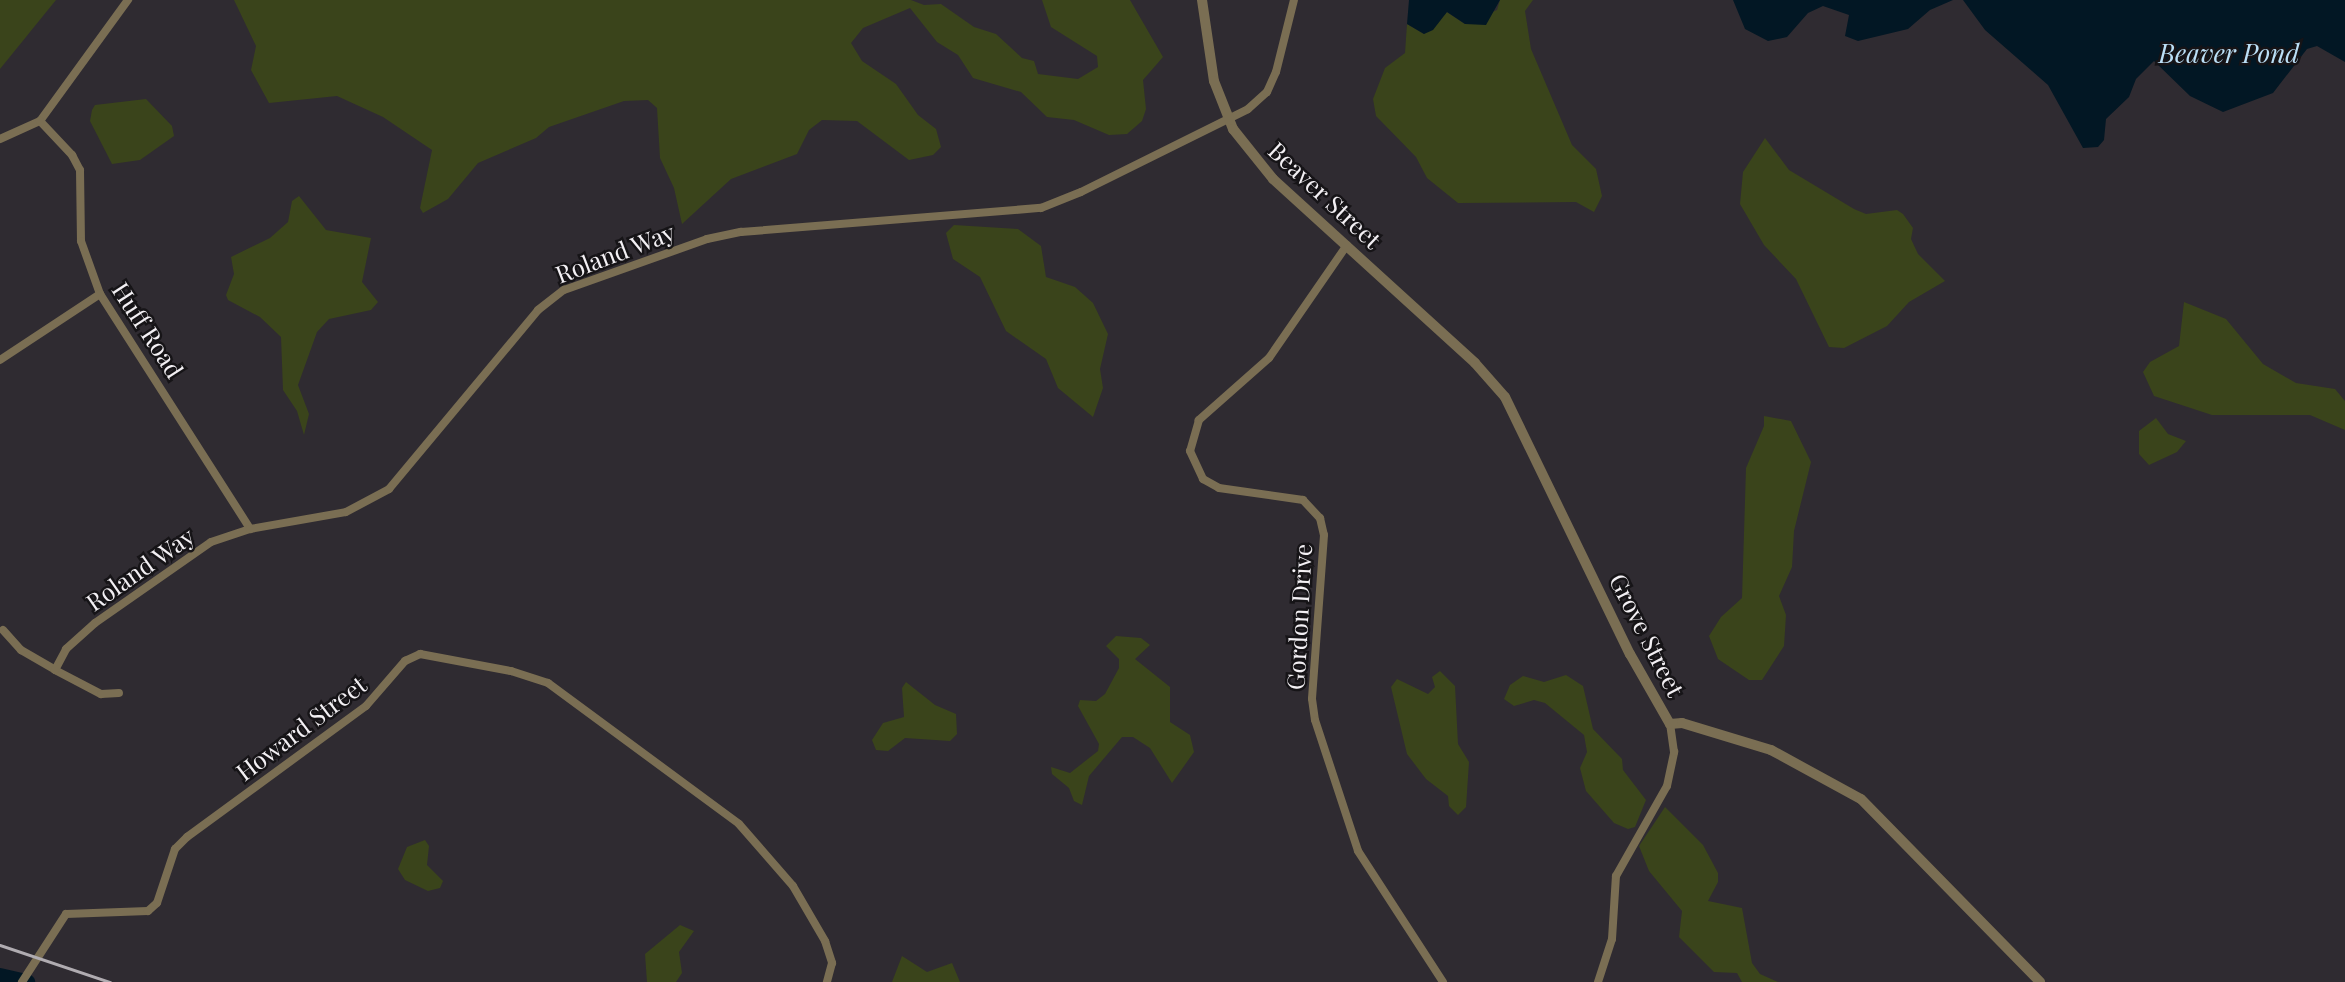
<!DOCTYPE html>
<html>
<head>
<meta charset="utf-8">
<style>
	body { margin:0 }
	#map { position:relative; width:2345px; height:982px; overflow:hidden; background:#2f2b31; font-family:"Playfair Display",serif }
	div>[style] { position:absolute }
	.green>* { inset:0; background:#3a441b }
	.water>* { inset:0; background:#021724 }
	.river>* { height:16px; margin:-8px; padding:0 8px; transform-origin:8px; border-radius:8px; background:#021724 }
	.minor>* { height:8px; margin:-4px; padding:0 4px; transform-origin:4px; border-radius:4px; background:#7a6e53 }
	.tertiary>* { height:10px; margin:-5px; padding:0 5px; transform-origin:5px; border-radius:5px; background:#7a6e53 }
	.rail>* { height:2.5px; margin:-1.25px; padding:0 1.25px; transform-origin:1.25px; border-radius:1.25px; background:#b0acb1 }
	span { translate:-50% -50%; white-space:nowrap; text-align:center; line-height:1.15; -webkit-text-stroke:5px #161417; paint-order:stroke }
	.street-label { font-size:24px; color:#f3f0f4 }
	.water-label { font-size:26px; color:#bbdff6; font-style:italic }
</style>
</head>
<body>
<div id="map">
	<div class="green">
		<div style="clip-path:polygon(0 0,56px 0,0 69px)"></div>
		<div style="clip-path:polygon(234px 0,911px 0,924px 5px,941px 4px,974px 27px,996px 34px,1022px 58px,1034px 61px,1038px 74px,1078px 79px,1098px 67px,1097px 56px,1051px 27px,1042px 0,1130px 0,1163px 57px,1143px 80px,1146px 109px,1142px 121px,1127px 134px,1109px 135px,1074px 120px,1047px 117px,1021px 92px,973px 78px,958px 55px,937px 42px,910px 8px,863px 28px,851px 43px,862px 61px,896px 84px,918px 115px,936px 129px,941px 147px,933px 155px,909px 160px,857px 121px,822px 120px,809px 130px,797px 154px,731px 179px,682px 224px,674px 188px,660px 158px,657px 108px,648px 100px,624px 101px,549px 127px,536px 138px,478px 163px,448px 199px,423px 213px,420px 208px,432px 150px,383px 117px,337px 96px,269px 103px,251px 70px,256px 46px)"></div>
		<div style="clip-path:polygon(1500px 0,1533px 0,1525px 11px,1531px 49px,1572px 145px,1596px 169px,1602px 196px,1594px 212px,1576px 202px,1458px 203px,1427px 178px,1416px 157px,1376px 116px,1373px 99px,1385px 68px,1405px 53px,1407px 24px,1424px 34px,1447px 12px,1465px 24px,1497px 10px)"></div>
		<div style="clip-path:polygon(146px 99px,172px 126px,174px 136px,140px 160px,112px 164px,90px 121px,92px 110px,95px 105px)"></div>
		<div style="clip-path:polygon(1765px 138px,1789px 170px,1854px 209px,1866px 214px,1897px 210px,1903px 214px,1913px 228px,1911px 239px,1918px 254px,1945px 281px,1909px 302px,1887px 326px,1844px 348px,1829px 347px,1796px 279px,1764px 245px,1740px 204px,1743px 172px)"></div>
		<div style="clip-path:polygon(299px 196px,326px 230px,371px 238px,362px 282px,378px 302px,371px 310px,329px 319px,317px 332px,298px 385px,309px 414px,304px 435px,297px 411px,283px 390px,281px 337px,260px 317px,228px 300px,226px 295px,234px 274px,231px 257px,270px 238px,288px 222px,292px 201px)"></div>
		<div style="clip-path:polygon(954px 225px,1018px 229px,1041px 246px,1046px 277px,1075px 287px,1093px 303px,1108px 334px,1100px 369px,1103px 388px,1093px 417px,1058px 388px,1046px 359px,1006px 331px,980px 277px,953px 259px,946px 233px)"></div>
		<div style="clip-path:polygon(2184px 302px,2226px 319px,2263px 364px,2296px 383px,2335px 389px,2345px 401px,2345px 430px,2310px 415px,2212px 415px,2154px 396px,2143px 372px,2150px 362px,2179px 346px)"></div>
		<div style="clip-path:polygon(1764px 416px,1791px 421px,1811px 462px,1794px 531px,1792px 567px,1779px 596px,1786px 615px,1784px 646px,1762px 680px,1749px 680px,1718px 659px,1709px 636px,1721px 617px,1742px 598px,1746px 468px,1764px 426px)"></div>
		<div style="clip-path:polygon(2156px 418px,2168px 434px,2186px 441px,2177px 452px,2149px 465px,2139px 454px,2139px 431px)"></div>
		<div style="clip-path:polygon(1116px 636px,1141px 638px,1150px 645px,1135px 659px,1170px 687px,1170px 722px,1190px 735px,1194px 752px,1172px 783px,1150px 748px,1133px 737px,1122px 737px,1089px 776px,1082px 805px,1074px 801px,1069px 788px,1052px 774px,1051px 767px,1070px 773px,1098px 751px,1099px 744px,1078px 706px,1080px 700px,1096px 701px,1105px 694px,1119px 668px,1119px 659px,1106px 646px)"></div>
		<div style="clip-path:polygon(1440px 671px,1455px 686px,1458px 744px,1469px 762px,1466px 807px,1458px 815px,1449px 806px,1448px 796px,1426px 779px,1407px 754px,1391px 687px,1397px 679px,1428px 694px,1435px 687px,1432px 677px)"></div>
		<div style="clip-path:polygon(1566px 675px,1583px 686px,1593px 729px,1622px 759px,1623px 770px,1646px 800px,1635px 827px,1628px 829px,1614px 823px,1586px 791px,1580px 768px,1587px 752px,1584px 735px,1545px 703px,1534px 700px,1514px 706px,1504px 699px,1510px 685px,1523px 676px,1544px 682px)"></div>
		<div style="clip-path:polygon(906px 682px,935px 705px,956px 714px,957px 734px,950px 741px,905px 738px,888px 751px,876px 750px,872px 740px,883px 723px,904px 717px,902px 688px)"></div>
		<div style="clip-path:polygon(1665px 807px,1703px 845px,1718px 873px,1718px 882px,1708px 901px,1742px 908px,1752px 963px,1760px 974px,1778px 982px,1742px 982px,1737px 973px,1714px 972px,1679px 937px,1682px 911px,1649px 871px,1639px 846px)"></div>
		<div style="clip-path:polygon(425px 840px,429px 846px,427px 865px,443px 881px,440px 888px,428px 891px,405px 880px,398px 869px,407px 847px)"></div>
		<div style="clip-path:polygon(680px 925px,694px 931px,679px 952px,682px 973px,676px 982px,647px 982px,645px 954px)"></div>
		<div style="clip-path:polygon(902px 956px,927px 972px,952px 963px,960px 982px,892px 982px)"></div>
	</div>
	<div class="water">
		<div style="clip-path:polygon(1409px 0,1500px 0,1486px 25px,1465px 24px,1447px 12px,1433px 30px,1424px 34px,1407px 24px)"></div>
		<div style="clip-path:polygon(1733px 0,1953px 0,1930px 10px,1908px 29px,1858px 41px,1845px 36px,1849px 15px,1823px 6px,1808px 13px,1787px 37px,1768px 41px,1745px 29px)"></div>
		<div style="clip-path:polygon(1963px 0,2345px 0,2345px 62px,2317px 46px,2307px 49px,2273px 93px,2223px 112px,2190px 96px,2154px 61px,2136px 79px,2129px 97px,2106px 119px,2104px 140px,2098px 147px,2083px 148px,2048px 85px,1985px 30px)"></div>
	</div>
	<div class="river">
		<div style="left:0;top:976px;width:28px;rotate:13deg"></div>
	</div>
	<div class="minor">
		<div style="left:40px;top:121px;width:150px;rotate:-54deg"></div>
		<div style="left:0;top:139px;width:44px;rotate:-24.2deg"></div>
		<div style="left:40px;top:121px;width:47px;rotate:46.7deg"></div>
		<div style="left:72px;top:155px;width:17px;rotate:62deg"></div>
		<div style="left:80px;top:170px;width:71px;rotate:89.2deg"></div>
		<div style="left:81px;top:241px;width:56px;rotate:70.3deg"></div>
		<div style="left:100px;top:294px;width:279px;rotate:57.4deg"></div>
		<div style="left:1347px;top:245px;width:137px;rotate:124.6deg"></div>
		<div style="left:1269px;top:358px;width:94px;rotate:138.5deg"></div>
		<div style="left:1199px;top:420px;width:32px;rotate:106deg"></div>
		<div style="left:1190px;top:451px;width:31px;rotate:65deg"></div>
		<div style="left:1203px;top:479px;width:18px;rotate:29deg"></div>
		<div style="left:1219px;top:488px;width:85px;rotate:8.1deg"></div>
		<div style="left:1303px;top:500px;width:25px;rotate:47deg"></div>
		<div style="left:1320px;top:518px;width:17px;rotate:77deg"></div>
		<div style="left:1324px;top:535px;width:164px;rotate:94.2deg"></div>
		<div style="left:1312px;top:699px;width:21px;rotate:82deg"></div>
		<div style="left:1315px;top:720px;width:138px;rotate:71.8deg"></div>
		<div style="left:1358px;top:851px;width:156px;rotate:57deg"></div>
		<div style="left:0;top:360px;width:120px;rotate:-33.4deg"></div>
		<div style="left:3px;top:630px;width:27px;rotate:48deg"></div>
		<div style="left:21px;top:650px;width:39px;rotate:30deg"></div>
		<div style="left:55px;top:670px;width:52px;rotate:27.6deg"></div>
		<div style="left:101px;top:694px;width:18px;rotate:-3deg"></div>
		<div style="left:55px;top:670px;width:24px;rotate:-62deg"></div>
		<div style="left:66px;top:649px;width:39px;rotate:-42deg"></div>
		<div style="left:95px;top:623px;width:141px;rotate:-34.9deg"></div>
		<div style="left:211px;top:542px;width:41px;rotate:-18.4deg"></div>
		<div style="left:250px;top:529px;width:97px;rotate:-10deg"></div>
		<div style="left:346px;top:512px;width:49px;rotate:-28.1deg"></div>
		<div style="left:389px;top:489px;width:233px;rotate:-50.2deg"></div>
		<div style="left:538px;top:310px;width:33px;rotate:-38deg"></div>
		<div style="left:564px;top:290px;width:152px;rotate:-19.6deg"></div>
		<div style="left:707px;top:239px;width:35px;rotate:-12deg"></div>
		<div style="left:741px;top:232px;width:301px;rotate:-4.6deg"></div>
		<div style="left:1041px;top:208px;width:43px;rotate:-21.8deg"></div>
		<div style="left:1081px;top:192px;width:186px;rotate:-26.4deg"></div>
		<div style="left:1248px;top:109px;width:25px;rotate:-42deg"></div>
		<div style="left:1267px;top:92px;width:22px;rotate:-66deg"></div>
		<div style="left:1276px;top:72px;width:74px;rotate:-76deg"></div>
		<div style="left:22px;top:982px;width:81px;rotate:-57.1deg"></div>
		<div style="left:66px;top:914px;width:82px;rotate:-2.1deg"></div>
		<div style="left:148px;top:911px;width:12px;rotate:-42deg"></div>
		<div style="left:157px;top:903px;width:57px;rotate:-71.6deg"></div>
		<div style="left:175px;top:849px;width:17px;rotate:-45deg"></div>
		<div style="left:187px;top:837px;width:222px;rotate:-36.2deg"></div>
		<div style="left:366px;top:706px;width:60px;rotate:-49.1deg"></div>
		<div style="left:405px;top:661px;width:17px;rotate:-25deg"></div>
		<div style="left:420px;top:654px;width:93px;rotate:10.6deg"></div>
		<div style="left:511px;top:671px;width:39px;rotate:18deg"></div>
		<div style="left:548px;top:683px;width:237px;rotate:36.4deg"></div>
		<div style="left:739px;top:824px;width:82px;rotate:48.9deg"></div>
		<div style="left:793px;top:886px;width:64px;rotate:59.8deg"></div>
		<div style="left:825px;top:941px;width:23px;rotate:72deg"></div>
		<div style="left:832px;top:963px;width:20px;rotate:105deg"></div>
		<div style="left:1598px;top:982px;width:45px;rotate:-72deg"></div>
		<div style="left:1612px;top:939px;width:63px;rotate:-86.4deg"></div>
		<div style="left:1616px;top:876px;width:103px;rotate:-60.5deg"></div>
		<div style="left:1667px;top:786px;width:35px;rotate:-78deg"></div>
		<div style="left:1674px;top:752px;width:28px;rotate:-98deg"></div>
	</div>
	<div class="tertiary">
		<div style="left:1202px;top:0;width:82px;rotate:81.6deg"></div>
		<div style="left:1214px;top:81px;width:52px;rotate:68.4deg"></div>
		<div style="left:1233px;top:129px;width:64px;rotate:51.3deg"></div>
		<div style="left:1273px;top:179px;width:273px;rotate:42.3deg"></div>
		<div style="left:1475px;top:363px;width:45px;rotate:48.6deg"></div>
		<div style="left:1505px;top:397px;width:286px;rotate:64.1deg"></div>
		<div style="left:1630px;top:654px;width:81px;rotate:60.3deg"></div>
		<div style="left:1670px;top:724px;width:12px;rotate:-5deg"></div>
		<div style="left:1682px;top:723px;width:93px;rotate:16.9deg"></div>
		<div style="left:1771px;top:750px;width:102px;rotate:28.6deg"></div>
		<div style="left:1861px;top:799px;width:256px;rotate:45.6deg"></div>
	</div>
	<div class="rail">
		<div style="left:0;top:945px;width:116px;rotate:18.6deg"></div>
	</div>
	<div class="street-label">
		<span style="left:1325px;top:195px;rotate:43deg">Beaver Street</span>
		<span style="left:615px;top:253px;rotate:-21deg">Roland Way</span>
		<span style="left:148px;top:330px;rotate:57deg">Huff Road</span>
		<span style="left:140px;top:569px;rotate:-35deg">Roland Way</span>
		<span style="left:1299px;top:617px;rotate:-87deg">Gordon Drive</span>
		<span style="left:1647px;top:635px;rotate:63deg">Grove Street</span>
		<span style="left:301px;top:728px;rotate:-37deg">Howard Street</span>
	</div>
	<div class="water-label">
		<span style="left:2229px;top:53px">Beaver Pond</span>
	</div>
</div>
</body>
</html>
